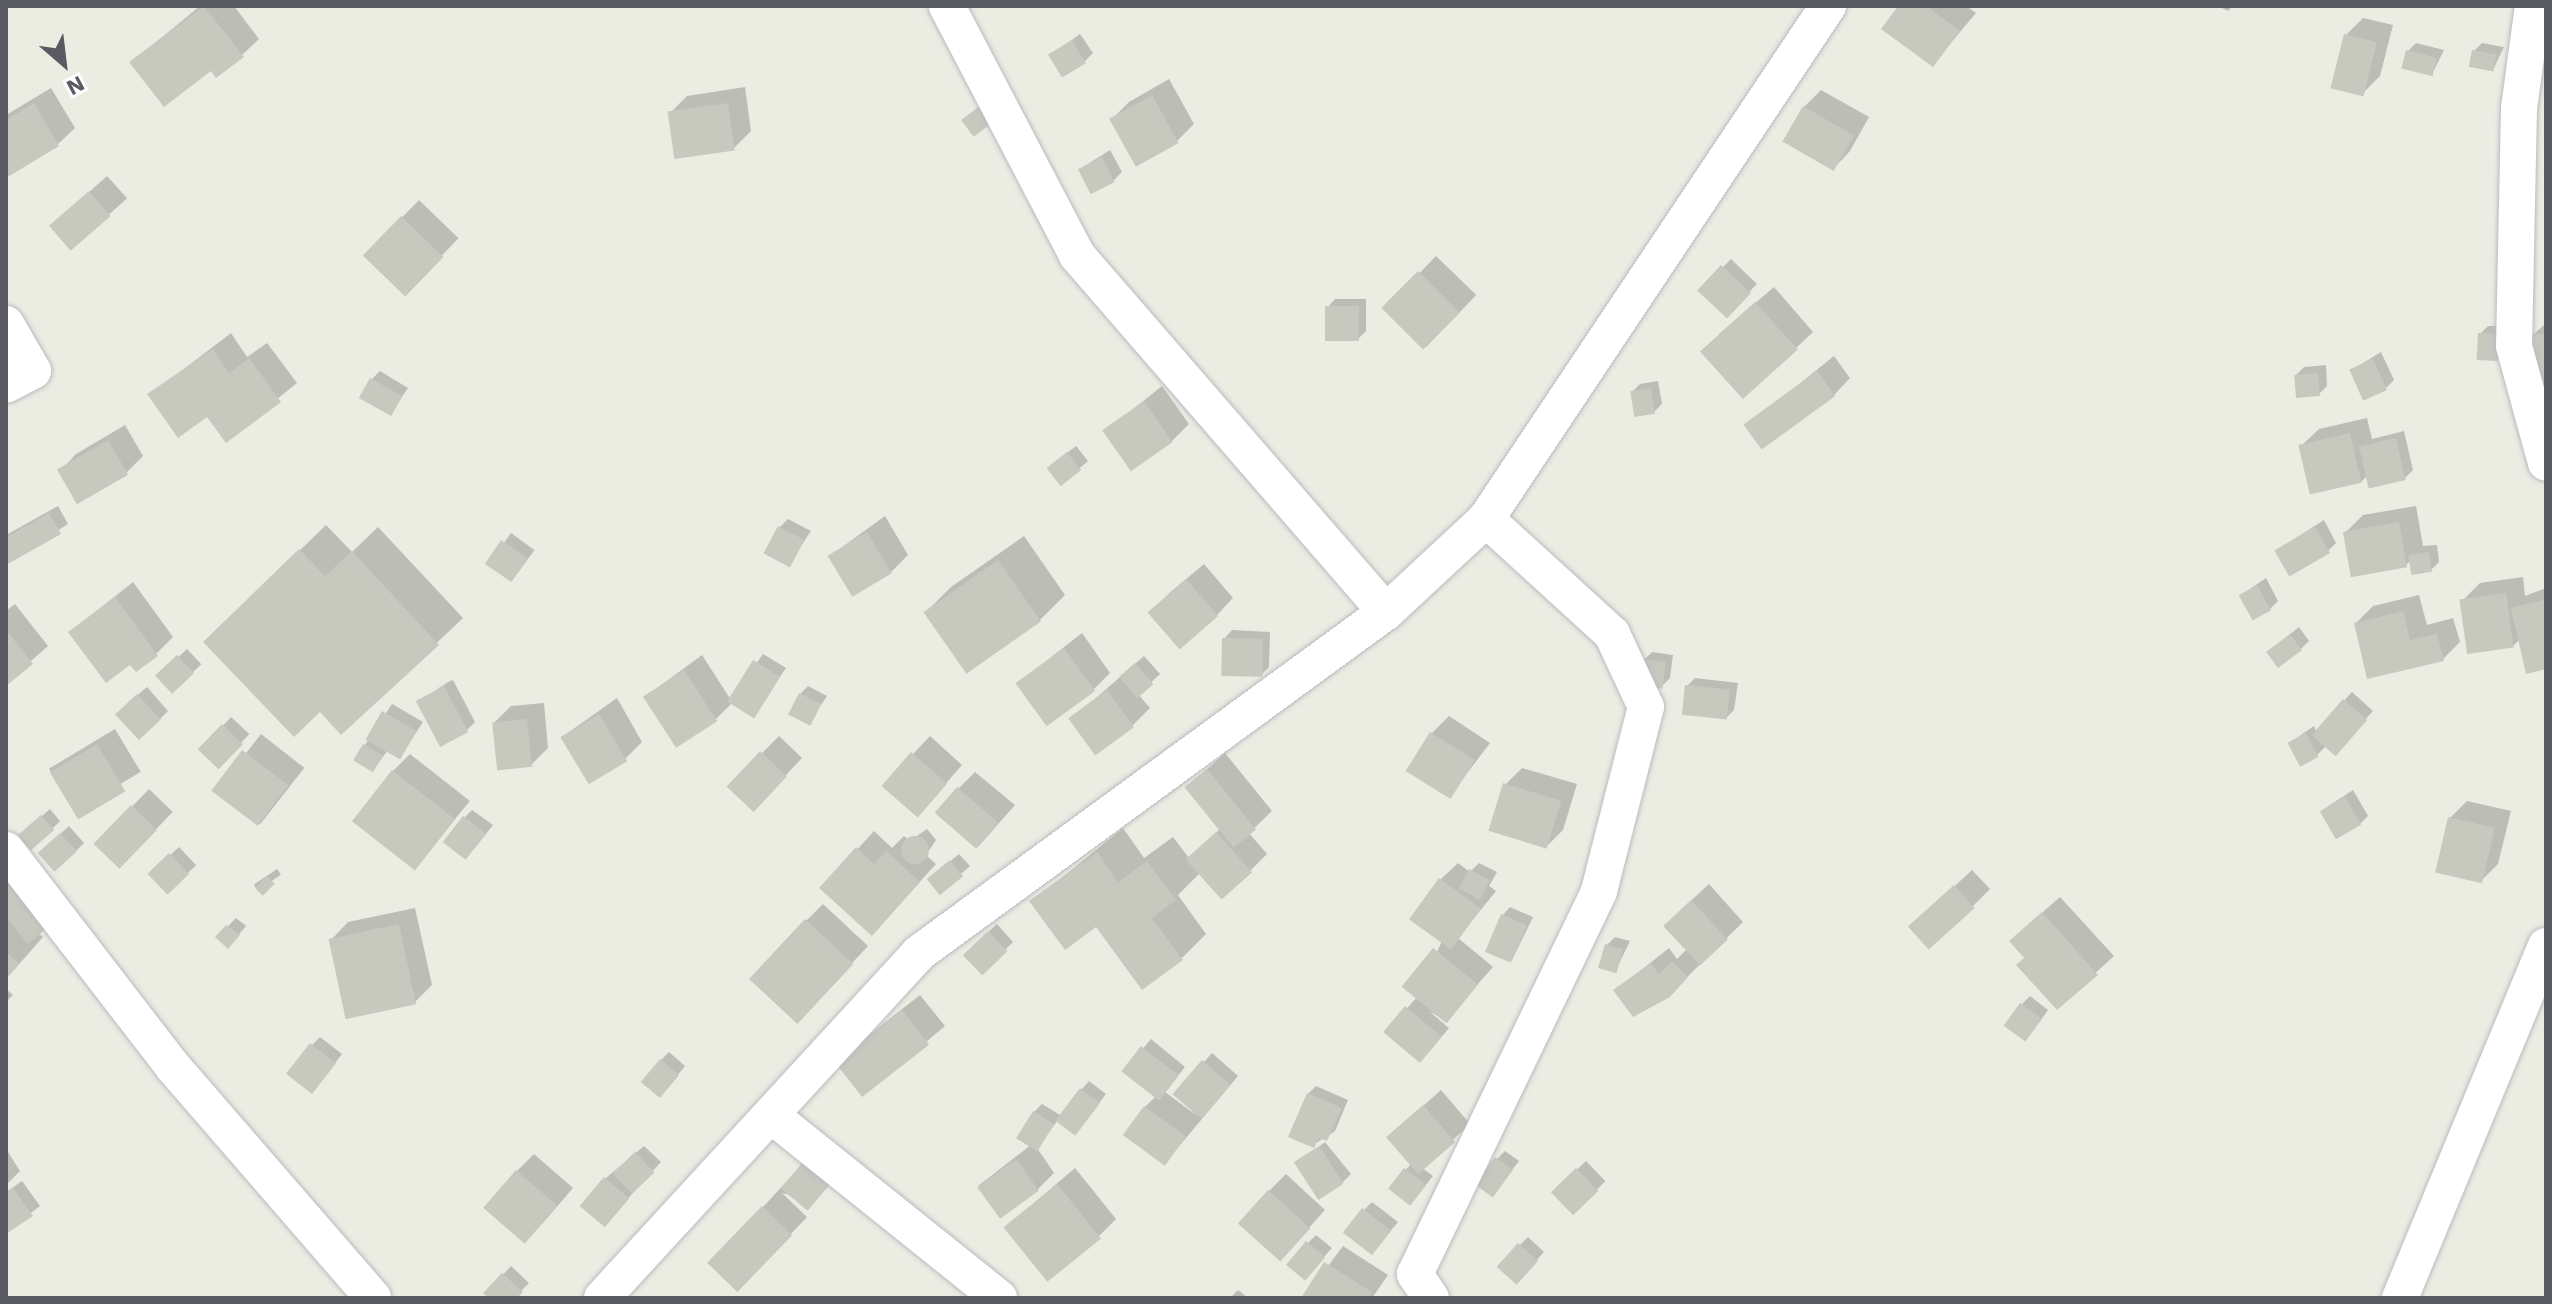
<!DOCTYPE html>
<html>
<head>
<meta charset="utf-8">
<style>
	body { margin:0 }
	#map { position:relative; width:2552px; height:1304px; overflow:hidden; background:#ebede2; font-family:"Work Sans",sans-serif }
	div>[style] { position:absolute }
	.shadow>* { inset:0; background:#0003; transform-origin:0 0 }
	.building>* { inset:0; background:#c7c8be; transform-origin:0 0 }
	.round { border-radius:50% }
	.roads { filter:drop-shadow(0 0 2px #babac0) drop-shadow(0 0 2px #babac0) }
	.minor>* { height:36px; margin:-18px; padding:0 18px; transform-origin:18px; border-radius:18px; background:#fff }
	span { translate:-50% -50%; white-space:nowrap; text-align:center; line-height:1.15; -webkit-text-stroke:7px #fff; paint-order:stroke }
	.frame { position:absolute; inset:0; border:8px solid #5a5b62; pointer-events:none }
	.north { position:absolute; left:24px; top:24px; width:80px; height:80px; -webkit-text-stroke:6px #fff; paint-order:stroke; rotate:152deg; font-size:22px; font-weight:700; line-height:32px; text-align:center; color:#5a5b62 }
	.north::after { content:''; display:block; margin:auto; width:28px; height:36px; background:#5a5b62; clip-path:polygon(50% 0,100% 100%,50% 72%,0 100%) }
</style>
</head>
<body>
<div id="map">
	<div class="shadow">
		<div style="clip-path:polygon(200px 6px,234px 6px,259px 39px,242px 55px,211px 68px,132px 62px)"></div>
		<div style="clip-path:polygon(1900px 6px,1966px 6px,1976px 13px,1933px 64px)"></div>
		<div style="clip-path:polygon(2218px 6px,2233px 6px,2228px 11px)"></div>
		<div style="clip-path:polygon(2363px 18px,2393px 25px,2380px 76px,2363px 93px,2346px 35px)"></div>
		<div style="clip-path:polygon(1080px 34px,1093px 53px,1085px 61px,1051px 55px)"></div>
		<div style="clip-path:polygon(2416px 43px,2444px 50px,2432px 74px,2408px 51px)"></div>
		<div style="clip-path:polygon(2482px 43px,2504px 47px,2493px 70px,2474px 51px)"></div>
		<div style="clip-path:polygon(1169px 79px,1194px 124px,1177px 141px,1112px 119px,1129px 102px)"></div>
		<div style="clip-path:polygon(745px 87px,751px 131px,734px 148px,670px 113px,687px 96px)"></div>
		<div style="clip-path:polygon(51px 88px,75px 128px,58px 144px,6px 176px,6px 115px)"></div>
		<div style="clip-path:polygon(1821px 90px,1869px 117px,1850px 151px,1834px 168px,1804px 107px)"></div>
		<div style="clip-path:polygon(1110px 150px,1122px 172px,1114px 180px,1080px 169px)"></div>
		<div style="left:107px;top:176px;width:30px;height:74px;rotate:48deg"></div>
		<div style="left:419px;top:200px;width:55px;height:77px;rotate:44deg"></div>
		<div style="left:1436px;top:256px;width:56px;height:73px;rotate:44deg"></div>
		<div style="left:1731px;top:259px;width:36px;height:45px;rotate:44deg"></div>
		<div style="clip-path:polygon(1774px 287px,1813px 332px,1796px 348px,1719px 334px)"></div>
		<div style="clip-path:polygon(1335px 299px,1366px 299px,1366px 331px,1358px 339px,1327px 308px)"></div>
		<div style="clip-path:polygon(2546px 323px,2546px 393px,2534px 334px)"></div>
		<div style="clip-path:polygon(2488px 326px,2506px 326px,2498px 358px,2480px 334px)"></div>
		<div style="clip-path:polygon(231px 333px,247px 357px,267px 343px,297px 383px,226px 440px,208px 414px,150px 395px)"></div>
		<div style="clip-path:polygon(2381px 352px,2394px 380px,2386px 388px,2352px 370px)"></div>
		<div style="clip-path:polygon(1834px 356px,1850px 378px,1834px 395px,1747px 426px)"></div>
		<div style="clip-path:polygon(2326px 365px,2327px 386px,2319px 394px,2296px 375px,2304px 367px)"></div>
		<div style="clip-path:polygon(380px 371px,408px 388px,390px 414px,372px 379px)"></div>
		<div style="clip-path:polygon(1658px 381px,1662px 404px,1654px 412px,1632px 392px,1640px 384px)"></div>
		<div style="clip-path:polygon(1162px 386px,1189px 424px,1172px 441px,1106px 431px)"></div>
		<div style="clip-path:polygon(2367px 418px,2372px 439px,2404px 431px,2413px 470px,2405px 478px,2368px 475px,2361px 482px,2301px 446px,2319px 429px)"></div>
		<div style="clip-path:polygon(125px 425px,143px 456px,126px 473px,60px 471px,76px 454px)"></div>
		<div style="clip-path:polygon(1076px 446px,1088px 461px,1062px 483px,1058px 460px)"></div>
		<div style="clip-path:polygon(58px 506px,68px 524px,6px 563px,6px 535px)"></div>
		<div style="clip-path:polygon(2416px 506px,2423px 546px,2437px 545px,2439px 562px,2431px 570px,2411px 560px,2406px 565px,2346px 532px,2363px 515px)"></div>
		<div style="clip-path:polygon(885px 516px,908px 555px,891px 572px,830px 556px)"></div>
		<div style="clip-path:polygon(788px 519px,811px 531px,788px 565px,780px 527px)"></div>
		<div style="clip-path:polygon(2324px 520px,2336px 543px,2328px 551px,2277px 550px)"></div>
		<div style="clip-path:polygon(326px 525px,352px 552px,378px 527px,463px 618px,341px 733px,231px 617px)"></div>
		<div style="left:511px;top:533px;width:29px;height:39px;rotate:36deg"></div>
		<div style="clip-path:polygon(1024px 536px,1065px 595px,1040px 620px,967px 671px,926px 612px,951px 587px)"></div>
		<div style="clip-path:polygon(1204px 564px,1233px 598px,1217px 615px,1167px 595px)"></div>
		<div style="clip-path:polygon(2523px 577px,2525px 596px,2546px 588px,2546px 667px,2520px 639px,2513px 646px,2463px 600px,2480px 583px)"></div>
		<div style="clip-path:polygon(2266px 578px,2278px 601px,2270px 609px,2241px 595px)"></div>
		<div style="clip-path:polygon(133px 582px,173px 637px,156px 654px,131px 662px,70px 632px)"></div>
		<div style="clip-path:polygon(2419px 595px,2427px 625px,2453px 618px,2460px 642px,2443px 659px,2356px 623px,2373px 606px)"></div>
		<div style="clip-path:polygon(15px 604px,48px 646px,6px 683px,6px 611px)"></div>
		<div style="clip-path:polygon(2299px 627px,2309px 641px,2301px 649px,2268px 652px)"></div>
		<div style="clip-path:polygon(1232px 630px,1270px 632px,1269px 667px,1261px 675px,1224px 639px)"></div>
		<div style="clip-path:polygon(1082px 633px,1110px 673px,1093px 690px,1018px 683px)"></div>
		<div style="left:187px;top:649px;width:21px;height:39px;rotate:47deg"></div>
		<div style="clip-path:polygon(1652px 652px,1673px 655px,1670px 678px,1662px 686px,1644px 660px)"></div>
		<div style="clip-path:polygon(763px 654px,786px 668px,753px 716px,732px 703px,716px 719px,645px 697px,702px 655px,731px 700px)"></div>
		<div style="clip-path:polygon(1144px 656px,1160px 674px,1138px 694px,1150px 708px,1133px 725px,1072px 719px)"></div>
		<div style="clip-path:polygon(1695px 678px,1738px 683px,1734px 710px,1726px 718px,1687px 686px)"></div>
		<div style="clip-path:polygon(452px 680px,426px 693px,453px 680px,475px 722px,467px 730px,419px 701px)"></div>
		<div style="clip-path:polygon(808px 686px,827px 696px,809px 723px,800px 694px)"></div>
		<div style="clip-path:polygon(147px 687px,168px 711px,160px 719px,125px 706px)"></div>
		<div style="clip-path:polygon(2352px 692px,2373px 711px,2342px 745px,2326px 746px,2317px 755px,2289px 743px,2314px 726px,2316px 731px)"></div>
		<div style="clip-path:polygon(617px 698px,642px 742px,625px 759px,562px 737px)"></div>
		<div style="clip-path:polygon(544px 703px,548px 748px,531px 765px,494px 723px,511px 706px)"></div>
		<div style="clip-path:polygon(392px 704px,423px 722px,400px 757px,388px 750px,373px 770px,365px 745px)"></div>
		<div style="clip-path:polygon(1449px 716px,1490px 743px,1449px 797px,1432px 733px)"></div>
		<div style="left:231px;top:717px;width:25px;height:45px;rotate:43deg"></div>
		<div style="left:115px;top:729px;width:50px;height:77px;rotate:59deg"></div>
		<div style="left:261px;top:734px;width:55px;height:72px;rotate:38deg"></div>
		<div style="clip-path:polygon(779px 736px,802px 758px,770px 792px,730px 786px)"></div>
		<div style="clip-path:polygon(930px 736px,962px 765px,933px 798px,884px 785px)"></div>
		<div style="clip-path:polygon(1225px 753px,1272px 811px,1249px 833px,1267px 854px,1250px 871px,1200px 873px,1178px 895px,1206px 934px,1181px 959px,1032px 902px,1123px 828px,1144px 858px,1173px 837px,1189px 858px,1221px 828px,1187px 787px)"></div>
		<div style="clip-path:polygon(410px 754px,470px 801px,415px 867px,393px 771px)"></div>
		<div style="clip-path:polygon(1522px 768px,1577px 784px,1563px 830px,1546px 847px,1505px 785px)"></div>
		<div style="clip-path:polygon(975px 772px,1015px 805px,978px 847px,958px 789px)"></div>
		<div style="left:149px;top:789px;width:33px;height:76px;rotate:44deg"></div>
		<div style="clip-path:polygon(2353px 790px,2368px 816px,2360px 824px,2321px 811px)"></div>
		<div style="clip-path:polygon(2467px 801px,2511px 811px,2498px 864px,2481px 881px,2450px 818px)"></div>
		<div style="clip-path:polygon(50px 809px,60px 821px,52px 829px,28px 828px)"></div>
		<div style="clip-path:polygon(472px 810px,493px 825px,474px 849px,464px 818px)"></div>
		<div style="clip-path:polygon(69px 826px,84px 843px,76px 851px,48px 845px)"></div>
		<div style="clip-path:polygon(927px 829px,936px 840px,926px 855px,936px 864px,889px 916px,822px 888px,874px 831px,892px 848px,904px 836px,910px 841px)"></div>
		<div style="left:179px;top:847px;width:25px;height:40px;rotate:47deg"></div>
		<div style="clip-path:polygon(959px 854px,970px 866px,940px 892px,937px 872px)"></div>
		<div style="clip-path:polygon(32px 858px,70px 903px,38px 933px,43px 937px,6px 979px,6px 881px)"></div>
		<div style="clip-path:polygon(1458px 863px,1470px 872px,1479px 863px,1497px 872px,1489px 886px,1496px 891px,1458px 938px,1493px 967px,1446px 1020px,1430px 1012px,1449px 1028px,1428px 1053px,1386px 1032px,1417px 997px,1441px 943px,1441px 879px)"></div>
		<div style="left:277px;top:869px;width:7px;height:28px;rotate:56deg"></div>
		<div style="clip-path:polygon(1972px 870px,1990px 889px,1973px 906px,1928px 911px)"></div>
		<div style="clip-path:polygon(1709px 884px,1743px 922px,1669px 995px,1616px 990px,1669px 948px,1677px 959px,1688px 948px,1683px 908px)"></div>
		<div style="clip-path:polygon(2060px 897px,2114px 956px,2057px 1008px,2027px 958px,2029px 924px)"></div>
		<div style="clip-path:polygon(823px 904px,868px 946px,814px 1004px,806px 921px)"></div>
		<div style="clip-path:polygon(1510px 907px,1533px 917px,1512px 960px,1502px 916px)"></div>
		<div style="clip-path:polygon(415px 908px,432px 985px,415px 1002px,331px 940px,348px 922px)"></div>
		<div style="clip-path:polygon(236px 918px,246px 926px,236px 938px,218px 937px)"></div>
		<div style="clip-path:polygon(997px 924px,1013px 942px,1005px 950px,973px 946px)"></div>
		<div style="clip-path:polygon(1615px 937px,1630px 941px,1615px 972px,1607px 945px)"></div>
		<div style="clip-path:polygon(6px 989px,13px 995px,6px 1002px)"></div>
		<div style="clip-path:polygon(920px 995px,945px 1026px,863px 1095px,855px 1046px)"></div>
		<div style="clip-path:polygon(2030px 996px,2048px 1010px,2033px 1031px,2022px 1004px)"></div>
		<div style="clip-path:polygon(320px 1037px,342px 1054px,320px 1083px,312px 1045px)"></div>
		<div style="clip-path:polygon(1151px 1039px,1185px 1067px,1165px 1092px,1196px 1115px,1176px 1093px,1212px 1053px,1238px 1076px,1165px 1163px,1145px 1107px,1156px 1096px,1124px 1071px)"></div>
		<div style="clip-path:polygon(669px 1052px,685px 1066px,668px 1087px,661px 1060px)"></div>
		<div style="clip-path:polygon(1089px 1081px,1106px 1094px,1082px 1125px,1058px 1120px,1037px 1148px,1054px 1173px,1037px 1190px,978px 1186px,1031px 1145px,1034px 1112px,1042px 1104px,1060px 1115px)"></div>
		<div style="clip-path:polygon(1316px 1086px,1348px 1100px,1335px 1131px,1313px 1145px,1308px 1094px)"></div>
		<div style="clip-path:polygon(1441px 1090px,1470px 1124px,1422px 1168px,1433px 1176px,1417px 1196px,1390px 1188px,1411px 1164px,1388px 1137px)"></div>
		<div style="clip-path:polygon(1325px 1142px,1351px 1174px,1343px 1182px,1297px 1163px)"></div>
		<div style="clip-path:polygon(644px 1146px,661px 1162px,612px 1216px,606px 1178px)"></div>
		<div style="clip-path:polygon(6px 1149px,20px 1171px,6px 1185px)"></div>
		<div style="clip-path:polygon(1505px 1151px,1519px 1161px,1493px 1195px,1497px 1159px)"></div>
		<div style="clip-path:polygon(534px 1154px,573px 1188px,542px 1224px,517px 1171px)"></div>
		<div style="left:1586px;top:1161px;width:28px;height:45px;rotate:46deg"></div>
		<div style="clip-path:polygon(803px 1164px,836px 1177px,815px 1201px,782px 1193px,807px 1217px,755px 1272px,763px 1207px)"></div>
		<div style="clip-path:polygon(1075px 1168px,1116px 1219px,1099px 1236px,1005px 1228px)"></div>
		<div style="clip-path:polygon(1286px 1174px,1325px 1210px,1296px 1242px,1269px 1191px)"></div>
		<div style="clip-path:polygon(22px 1181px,40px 1206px,6px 1232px,6px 1192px)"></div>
		<div style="clip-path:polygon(1372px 1202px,1398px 1222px,1380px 1244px,1364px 1210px)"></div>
		<div style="clip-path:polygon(1316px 1235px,1332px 1248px,1312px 1270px,1308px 1243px)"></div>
		<div style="clip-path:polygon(1528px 1237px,1544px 1252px,1524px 1274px,1520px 1245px)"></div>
		<div style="clip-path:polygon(1343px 1246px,1388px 1275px,1372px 1298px,1304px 1298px)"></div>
		<div style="clip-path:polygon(511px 1266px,529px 1283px,514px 1298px,491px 1298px,486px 1293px)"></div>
		<div style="clip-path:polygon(1238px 1290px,1248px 1298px,1230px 1298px)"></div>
	</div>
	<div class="building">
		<div style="clip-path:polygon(204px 6px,244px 57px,216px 78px,211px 71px,164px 107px,129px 62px)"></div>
		<div style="clip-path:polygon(1898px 6px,1926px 6px,1960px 31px,1933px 67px,1881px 29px)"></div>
		<div style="left:2344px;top:34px;width:34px;height:56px;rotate:14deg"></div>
		<div style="left:1072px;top:40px;width:27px;height:28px;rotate:59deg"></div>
		<div style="left:2406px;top:50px;width:32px;height:19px;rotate:14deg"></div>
		<div style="left:2472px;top:50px;width:25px;height:17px;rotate:11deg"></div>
		<div style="left:1152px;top:95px;width:55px;height:49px;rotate:61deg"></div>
		<div style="left:985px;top:102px;width:21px;height:30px;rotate:53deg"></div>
		<div style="clip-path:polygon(34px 103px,59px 146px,6px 178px,6px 120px)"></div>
		<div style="left:728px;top:103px;width:48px;height:61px;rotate:82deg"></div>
		<div style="left:1803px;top:106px;width:59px;height:41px;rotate:30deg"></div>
		<div style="left:1102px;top:157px;width:28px;height:27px;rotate:63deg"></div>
		<div style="left:89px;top:191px;width:33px;height:53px;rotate:49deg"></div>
		<div style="left:401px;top:216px;width:59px;height:55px;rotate:44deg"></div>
		<div style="left:1721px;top:265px;width:41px;height:35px;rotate:43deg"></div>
		<div style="left:1418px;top:271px;width:59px;height:52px;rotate:45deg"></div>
		<div style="left:1755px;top:302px;width:64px;height:74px;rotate:48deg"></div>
		<div style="left:1359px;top:306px;width:35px;height:34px;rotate:90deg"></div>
		<div style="left:2478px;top:333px;width:21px;height:27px;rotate:3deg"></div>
		<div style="left:2532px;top:334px;width:14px;height:60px"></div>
		<div style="clip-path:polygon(213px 349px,229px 373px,249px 358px,281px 402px,226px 443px,207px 417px,178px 438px,147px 394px)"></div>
		<div style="left:2373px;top:359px;width:34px;height:26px;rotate:66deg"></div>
		<div style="left:1817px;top:371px;width:31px;height:91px;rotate:54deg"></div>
		<div style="left:2318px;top:373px;width:23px;height:24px;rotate:85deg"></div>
		<div style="left:370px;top:378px;width:37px;height:23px;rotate:29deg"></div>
		<div style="left:1651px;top:388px;width:26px;height:21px;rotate:81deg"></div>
		<div style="left:1144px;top:401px;width:50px;height:51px;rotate:55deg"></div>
		<div style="left:2350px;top:433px;width:51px;height:53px;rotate:77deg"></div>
		<div style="left:2396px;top:438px;width:43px;height:38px;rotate:77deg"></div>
		<div style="left:108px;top:440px;width:40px;height:59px;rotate:60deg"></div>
		<div style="left:1067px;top:452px;width:23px;height:26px;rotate:52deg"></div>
		<div style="clip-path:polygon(49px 513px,61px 534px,6px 565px,6px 537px)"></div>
		<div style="left:2399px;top:522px;width:46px;height:57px;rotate:80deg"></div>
		<div style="left:778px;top:526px;width:30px;height:31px;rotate:28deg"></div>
		<div style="left:2315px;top:527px;width:30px;height:47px;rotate:60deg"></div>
		<div style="left:867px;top:532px;width:48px;height:46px;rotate:59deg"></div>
		<div style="left:501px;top:540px;width:32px;height:29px;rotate:34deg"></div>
		<div style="clip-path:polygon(299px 549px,325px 576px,352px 551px,439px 645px,341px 735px,320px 712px,294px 737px,203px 642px)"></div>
		<div style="left:2429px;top:552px;width:20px;height:21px;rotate:81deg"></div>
		<div style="left:998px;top:560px;width:75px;height:91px;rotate:55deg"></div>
		<div style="left:1186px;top:579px;width:49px;height:51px;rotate:49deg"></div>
		<div style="left:2257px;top:585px;width:29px;height:21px;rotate:61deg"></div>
		<div style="left:2506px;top:593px;width:55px;height:47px;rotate:82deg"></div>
		<div style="clip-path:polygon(115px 597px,158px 656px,136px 672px,130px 665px,106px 683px,68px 632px)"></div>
		<div style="clip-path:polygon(2546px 599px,2546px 669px,2526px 674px,2511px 608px)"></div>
		<div style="clip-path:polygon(2403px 611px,2410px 640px,2437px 634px,2444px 661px,2367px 679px,2354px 623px)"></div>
		<div style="clip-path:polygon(6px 630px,33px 664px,6px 686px)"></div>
		<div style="left:2290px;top:634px;width:20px;height:30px;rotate:53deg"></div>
		<div style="left:1222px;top:638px;width:41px;height:38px;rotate:1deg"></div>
		<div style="left:1064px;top:648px;width:53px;height:60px;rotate:54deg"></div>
		<div style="left:177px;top:655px;width:25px;height:30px;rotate:47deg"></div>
		<div style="left:1642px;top:659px;width:24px;height:27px;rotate:7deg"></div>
		<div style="left:753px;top:660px;width:32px;height:49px;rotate:32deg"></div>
		<div style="left:1135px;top:663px;width:28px;height:21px;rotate:49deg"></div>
		<div style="left:684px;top:670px;width:61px;height:49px;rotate:57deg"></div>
		<div style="left:1685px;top:685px;width:45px;height:30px;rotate:6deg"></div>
		<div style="left:444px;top:686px;width:52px;height:32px;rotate:62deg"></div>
		<div style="left:1107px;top:690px;width:46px;height:48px;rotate:54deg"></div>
		<div style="left:799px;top:693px;width:25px;height:24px;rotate:27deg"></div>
		<div style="left:137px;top:694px;width:35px;height:30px;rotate:47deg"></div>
		<div style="left:2343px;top:699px;width:32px;height:48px;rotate:41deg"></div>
		<div style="left:382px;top:711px;width:40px;height:33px;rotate:30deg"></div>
		<div style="left:599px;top:714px;width:55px;height:45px;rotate:59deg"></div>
		<div style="left:527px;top:719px;width:48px;height:35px;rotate:84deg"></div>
		<div style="left:222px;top:724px;width:29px;height:35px;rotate:44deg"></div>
		<div style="left:1430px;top:732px;width:53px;height:46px;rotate:32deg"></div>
		<div style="left:2306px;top:733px;width:27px;height:21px;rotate:62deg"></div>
		<div style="left:97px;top:744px;width:55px;height:55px;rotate:59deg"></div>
		<div style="left:363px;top:744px;width:23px;height:19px;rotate:31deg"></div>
		<div style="left:242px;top:750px;width:58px;height:51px;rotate:37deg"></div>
		<div style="left:760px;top:751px;width:37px;height:49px;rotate:43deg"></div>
		<div style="left:911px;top:752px;width:48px;height:45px;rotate:41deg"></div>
		<div style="left:1207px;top:769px;width:78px;height:29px;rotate:51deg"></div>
		<div style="left:392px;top:770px;width:80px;height:65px;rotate:38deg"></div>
		<div style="left:1503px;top:783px;width:61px;height:50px;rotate:17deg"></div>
		<div style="left:957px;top:787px;width:55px;height:34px;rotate:41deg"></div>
		<div style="left:2345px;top:797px;width:32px;height:29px;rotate:60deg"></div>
		<div style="left:131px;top:805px;width:36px;height:54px;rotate:44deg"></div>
		<div style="left:41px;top:815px;width:20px;height:31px;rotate:49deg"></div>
		<div style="left:463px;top:816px;width:29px;height:33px;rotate:38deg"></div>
		<div style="left:2448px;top:817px;width:48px;height:57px;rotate:13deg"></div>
		<div style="left:1216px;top:832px;width:54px;height:41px;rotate:48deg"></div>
		<div style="left:60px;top:833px;width:25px;height:30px;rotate:48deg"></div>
		<div class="round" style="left:901px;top:836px;width:28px;height:28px"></div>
		<div style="clip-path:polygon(856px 847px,874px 864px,886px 851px,920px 882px,872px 936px,819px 888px)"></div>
		<div style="clip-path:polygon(1097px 852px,1118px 882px,1147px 861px,1176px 900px,1152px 918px,1183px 960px,1142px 990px,1096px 927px,1065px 950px,1029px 901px)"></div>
		<div style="left:169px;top:853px;width:29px;height:30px;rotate:46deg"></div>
		<div style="left:950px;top:860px;width:21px;height:30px;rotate:51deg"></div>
		<div style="left:1469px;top:869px;width:24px;height:22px;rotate:28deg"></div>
		<div style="clip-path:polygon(14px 873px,54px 922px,28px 944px,6px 917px,6px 880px)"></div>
		<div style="left:267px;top:876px;width:11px;height:17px;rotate:45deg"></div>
		<div style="left:1439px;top:878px;width:52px;height:51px;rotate:36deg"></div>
		<div style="left:1954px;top:885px;width:31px;height:62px;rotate:48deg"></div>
		<div style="left:1691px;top:900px;width:54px;height:38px;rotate:47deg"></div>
		<div style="clip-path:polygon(2042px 912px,2098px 975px,2057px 1010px,2016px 965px,2024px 958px,2009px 941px)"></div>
		<div style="left:1501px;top:914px;width:28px;height:41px;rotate:23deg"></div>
		<div style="left:805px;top:919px;width:66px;height:82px;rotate:43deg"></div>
		<div style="left:399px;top:924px;width:82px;height:72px;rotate:78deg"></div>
		<div style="clip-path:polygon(226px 925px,240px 935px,228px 949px,215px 937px)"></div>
		<div style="left:988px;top:931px;width:28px;height:35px;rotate:46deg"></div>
		<div style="left:1605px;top:944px;width:19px;height:25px;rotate:16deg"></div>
		<div style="left:1433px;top:948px;width:58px;height:50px;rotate:39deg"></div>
		<div style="clip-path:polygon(6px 952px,19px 964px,6px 979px)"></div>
		<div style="clip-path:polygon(1672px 961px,1688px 977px,1670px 997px,1633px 1017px,1613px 990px,1651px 963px,1659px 975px)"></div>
		<div style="left:2020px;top:1003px;width:27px;height:28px;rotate:36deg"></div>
		<div style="left:1405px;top:1006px;width:48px;height:34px;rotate:40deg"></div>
		<div style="left:902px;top:1010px;width:44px;height:85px;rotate:52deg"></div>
		<div style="left:310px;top:1043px;width:33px;height:39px;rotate:38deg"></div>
		<div style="left:1141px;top:1046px;width:48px;height:32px;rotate:38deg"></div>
		<div style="left:660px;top:1059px;width:25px;height:30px;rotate:40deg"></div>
		<div style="left:1202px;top:1060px;width:38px;height:45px;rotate:41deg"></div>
		<div style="left:1080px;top:1088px;width:25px;height:41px;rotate:37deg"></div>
		<div style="clip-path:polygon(1307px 1093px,1342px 1108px,1327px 1141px,1319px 1138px,1314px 1148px,1288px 1137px)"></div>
		<div style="left:1423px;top:1105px;width:49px;height:49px;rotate:49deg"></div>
		<div style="left:1144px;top:1106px;width:52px;height:36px;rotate:36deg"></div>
		<div style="left:1033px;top:1111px;width:25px;height:32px;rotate:32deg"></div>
		<div style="left:1319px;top:1146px;width:45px;height:30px;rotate:57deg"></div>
		<div style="left:635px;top:1152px;width:28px;height:31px;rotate:46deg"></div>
		<div style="left:1495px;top:1157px;width:22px;height:34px;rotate:36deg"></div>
		<div style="left:1016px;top:1159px;width:39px;height:48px;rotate:54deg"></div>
		<div style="left:802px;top:1163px;width:35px;height:33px;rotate:40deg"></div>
		<div style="left:1404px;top:1168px;width:28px;height:26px;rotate:38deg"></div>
		<div style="left:1576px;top:1168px;width:32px;height:35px;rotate:46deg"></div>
		<div style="left:516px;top:1170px;width:55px;height:50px;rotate:41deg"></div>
		<div style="left:604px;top:1177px;width:33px;height:38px;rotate:40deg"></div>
		<div style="left:1057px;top:1184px;width:70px;height:69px;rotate:51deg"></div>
		<div style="clip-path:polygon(13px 1188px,33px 1216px,6px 1234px,6px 1192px)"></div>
		<div style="left:1268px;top:1190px;width:57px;height:45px;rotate:42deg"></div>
		<div style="left:762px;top:1206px;width:42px;height:79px;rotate:44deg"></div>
		<div style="left:1362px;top:1208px;width:37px;height:31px;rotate:38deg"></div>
		<div style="left:1306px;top:1241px;width:25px;height:31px;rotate:40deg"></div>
		<div style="left:1518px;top:1243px;width:27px;height:32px;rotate:42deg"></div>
		<div style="clip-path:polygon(1324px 1262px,1372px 1292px,1369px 1298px,1301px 1298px)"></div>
		<div style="clip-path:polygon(502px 1273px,523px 1292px,517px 1298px,488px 1298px,483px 1293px)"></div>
	</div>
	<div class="roads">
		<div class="minor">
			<div style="left:2533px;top:6px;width:103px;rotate:97.8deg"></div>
			<div style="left:2519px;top:108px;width:238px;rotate:91.2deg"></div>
			<div style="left:2514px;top:346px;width:121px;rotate:74.7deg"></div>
			<div style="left:6px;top:324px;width:54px;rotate:60.1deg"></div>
			<div style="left:33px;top:371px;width:30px;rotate:153deg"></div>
			<div style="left:1386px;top:612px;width:137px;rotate:-42.9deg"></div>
			<div style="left:1486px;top:519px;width:617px;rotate:-56.31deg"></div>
			<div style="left:6px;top:850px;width:275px;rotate:52.4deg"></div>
			<div style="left:174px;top:1068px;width:304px;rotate:49.1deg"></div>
			<div style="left:772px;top:1116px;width:291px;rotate:38.7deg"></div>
			<div style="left:602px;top:1298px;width:469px;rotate:-47.4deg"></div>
			<div style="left:919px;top:953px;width:578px;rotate:-36.14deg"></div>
			<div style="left:1386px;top:612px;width:472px;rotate:-130.9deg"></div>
			<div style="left:1077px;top:255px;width:281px;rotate:-117.6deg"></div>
			<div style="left:1431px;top:1298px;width:29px;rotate:-124deg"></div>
			<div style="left:1415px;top:1274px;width:425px;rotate:-64.3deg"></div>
			<div style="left:1599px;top:891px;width:190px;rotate:-75.7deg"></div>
			<div style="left:1646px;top:707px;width:81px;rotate:-115deg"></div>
			<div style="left:1612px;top:634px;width:171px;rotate:-137.6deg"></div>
			<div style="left:2400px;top:1298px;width:381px;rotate:-67.5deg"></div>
		</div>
	</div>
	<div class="frame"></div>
	<div class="north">N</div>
</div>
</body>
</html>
